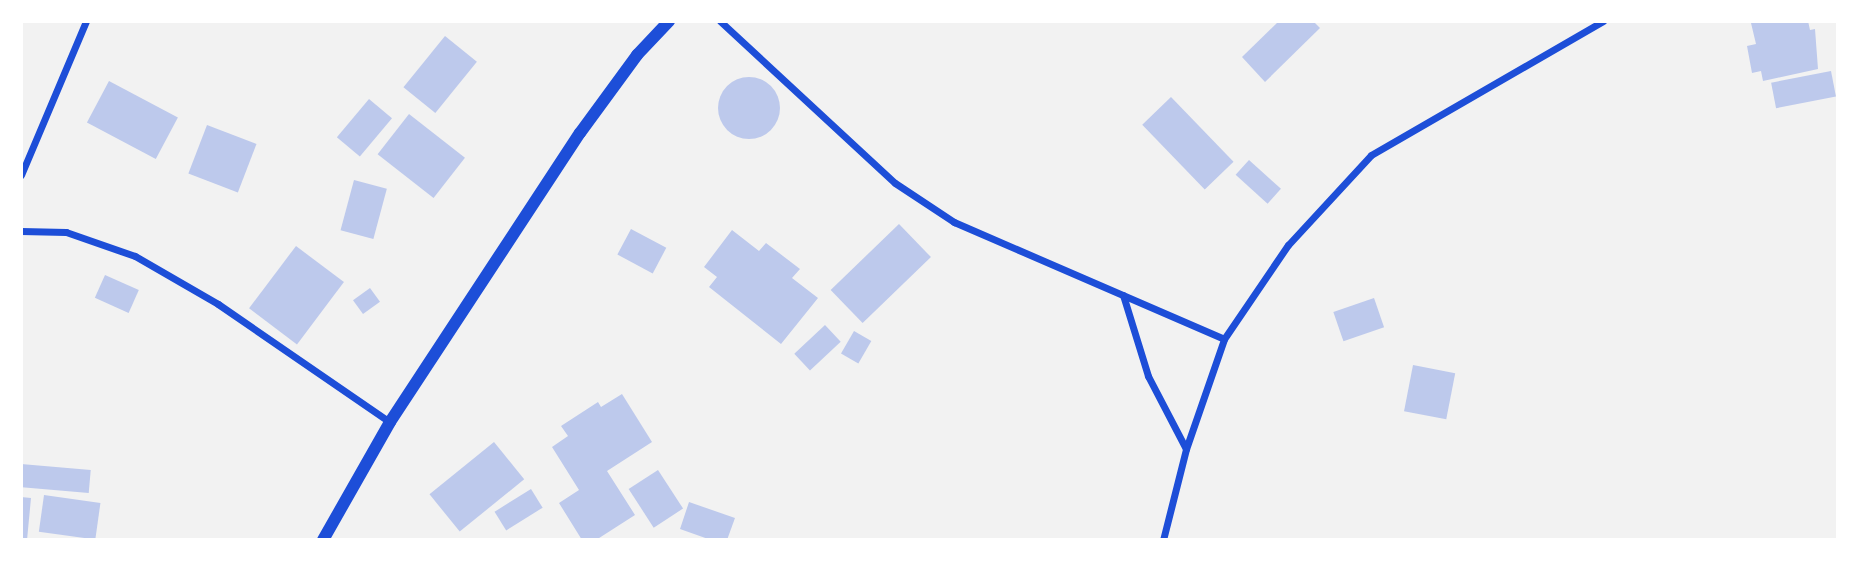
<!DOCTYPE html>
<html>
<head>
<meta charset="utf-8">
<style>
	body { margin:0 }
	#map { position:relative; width:1859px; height:561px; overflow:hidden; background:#f2f2f2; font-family:"DM Sans",sans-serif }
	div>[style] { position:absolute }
	.building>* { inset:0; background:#bdc9ec; transform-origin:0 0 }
	.round { border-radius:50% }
	.minor>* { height:7px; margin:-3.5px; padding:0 3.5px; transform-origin:3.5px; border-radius:3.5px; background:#1d4ed8 }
	.tertiary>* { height:12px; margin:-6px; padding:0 6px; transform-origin:6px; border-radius:6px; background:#1d4ed8 }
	span { translate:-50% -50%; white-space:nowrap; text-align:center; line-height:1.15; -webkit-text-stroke:6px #fff; paint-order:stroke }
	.frame { position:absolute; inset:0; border:23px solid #fff; pointer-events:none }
</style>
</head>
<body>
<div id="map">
	<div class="building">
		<div style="clip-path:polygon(1279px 21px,1313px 21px,1320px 28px,1265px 82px,1242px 57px)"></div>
		<div style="clip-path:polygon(1808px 21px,1810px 30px,1815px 29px,1818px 69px,1763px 81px,1761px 71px,1752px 73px,1747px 46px,1756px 44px,1751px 23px)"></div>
		<div style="left:445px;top:36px;width:41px;height:66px;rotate:39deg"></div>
		<div style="left:1831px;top:71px;width:26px;height:61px;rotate:79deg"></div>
		<div class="round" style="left:718px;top:77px;width:62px;height:62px"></div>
		<div style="left:109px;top:81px;width:78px;height:47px;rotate:28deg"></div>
		<div style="left:1171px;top:97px;width:90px;height:40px;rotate:46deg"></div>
		<div style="left:369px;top:99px;width:30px;height:50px;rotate:40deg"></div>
		<div style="left:409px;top:114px;width:71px;height:51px;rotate:38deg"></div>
		<div style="left:207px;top:125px;width:53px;height:52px;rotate:21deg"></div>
		<div style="left:1249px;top:160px;width:43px;height:20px;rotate:42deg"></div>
		<div style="left:354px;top:180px;width:34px;height:52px;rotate:15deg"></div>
		<div style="left:899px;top:224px;width:46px;height:95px;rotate:46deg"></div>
		<div style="left:631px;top:229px;width:40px;height:29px;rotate:28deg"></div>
		<div style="clip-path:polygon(732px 230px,759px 251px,766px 243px,800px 269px,792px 278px,818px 298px,781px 344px,709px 287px,717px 277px,704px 267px)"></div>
		<div style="left:296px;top:246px;width:60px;height:78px;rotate:37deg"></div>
		<div style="left:105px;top:275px;width:37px;height:25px;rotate:24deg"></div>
		<div style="left:370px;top:288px;width:17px;height:21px;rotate:54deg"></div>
		<div style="left:1374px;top:298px;width:31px;height:43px;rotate:71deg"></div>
		<div style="left:825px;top:325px;width:23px;height:42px;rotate:47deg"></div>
		<div style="left:854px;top:331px;width:20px;height:26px;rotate:30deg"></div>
		<div style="left:1413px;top:365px;width:43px;height:47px;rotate:11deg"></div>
		<div style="clip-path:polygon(622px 394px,652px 442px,607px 471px,635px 515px,596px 540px,582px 540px,559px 503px,579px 490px,552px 447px,568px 436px,561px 426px,598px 402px,601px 407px)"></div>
		<div style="left:494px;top:442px;width:48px;height:83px;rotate:51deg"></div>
		<div style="left:21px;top:464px;width:70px;height:23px;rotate:5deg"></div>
		<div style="left:658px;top:470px;width:46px;height:35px;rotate:57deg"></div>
		<div style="left:531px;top:489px;width:22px;height:43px;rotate:58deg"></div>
		<div style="left:44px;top:495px;width:57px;height:37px;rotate:8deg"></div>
		<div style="clip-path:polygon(21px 497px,31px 498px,27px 540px,21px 540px)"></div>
		<div style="clip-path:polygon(689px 502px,735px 518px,727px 540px,711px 540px,680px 529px)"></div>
	</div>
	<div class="minor">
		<div style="left:720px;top:21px;width:238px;rotate:42.8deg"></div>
		<div style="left:895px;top:183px;width:71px;rotate:33.5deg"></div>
		<div style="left:954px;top:222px;width:294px;rotate:23.4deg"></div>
		<div style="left:21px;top:175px;width:167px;rotate:-67.1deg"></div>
		<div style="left:21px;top:231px;width:45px;rotate:1.3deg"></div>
		<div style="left:66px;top:232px;width:73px;rotate:19.2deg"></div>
		<div style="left:135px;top:256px;width:96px;rotate:30deg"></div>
		<div style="left:218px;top:304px;width:209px;rotate:34.5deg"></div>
		<div style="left:1123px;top:295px;width:85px;rotate:72.8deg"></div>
		<div style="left:1148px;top:376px;width:82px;rotate:62.5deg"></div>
		<div style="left:1163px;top:540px;width:94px;rotate:-75.8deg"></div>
		<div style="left:1186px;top:449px;width:116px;rotate:-70.9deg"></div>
		<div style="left:1224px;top:339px;width:114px;rotate:-55.8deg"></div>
		<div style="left:1288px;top:245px;width:122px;rotate:-47.3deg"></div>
		<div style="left:1371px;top:155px;width:268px;rotate:-30deg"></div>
	</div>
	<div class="tertiary">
		<div style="left:323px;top:540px;width:136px;rotate:-60.4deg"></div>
		<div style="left:390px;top:422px;width:346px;rotate:-56.7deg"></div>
		<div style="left:580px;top:133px;width:97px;rotate:-53.8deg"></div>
		<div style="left:637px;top:55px;width:47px;rotate:-46.7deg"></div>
	</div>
	<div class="frame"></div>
</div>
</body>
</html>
